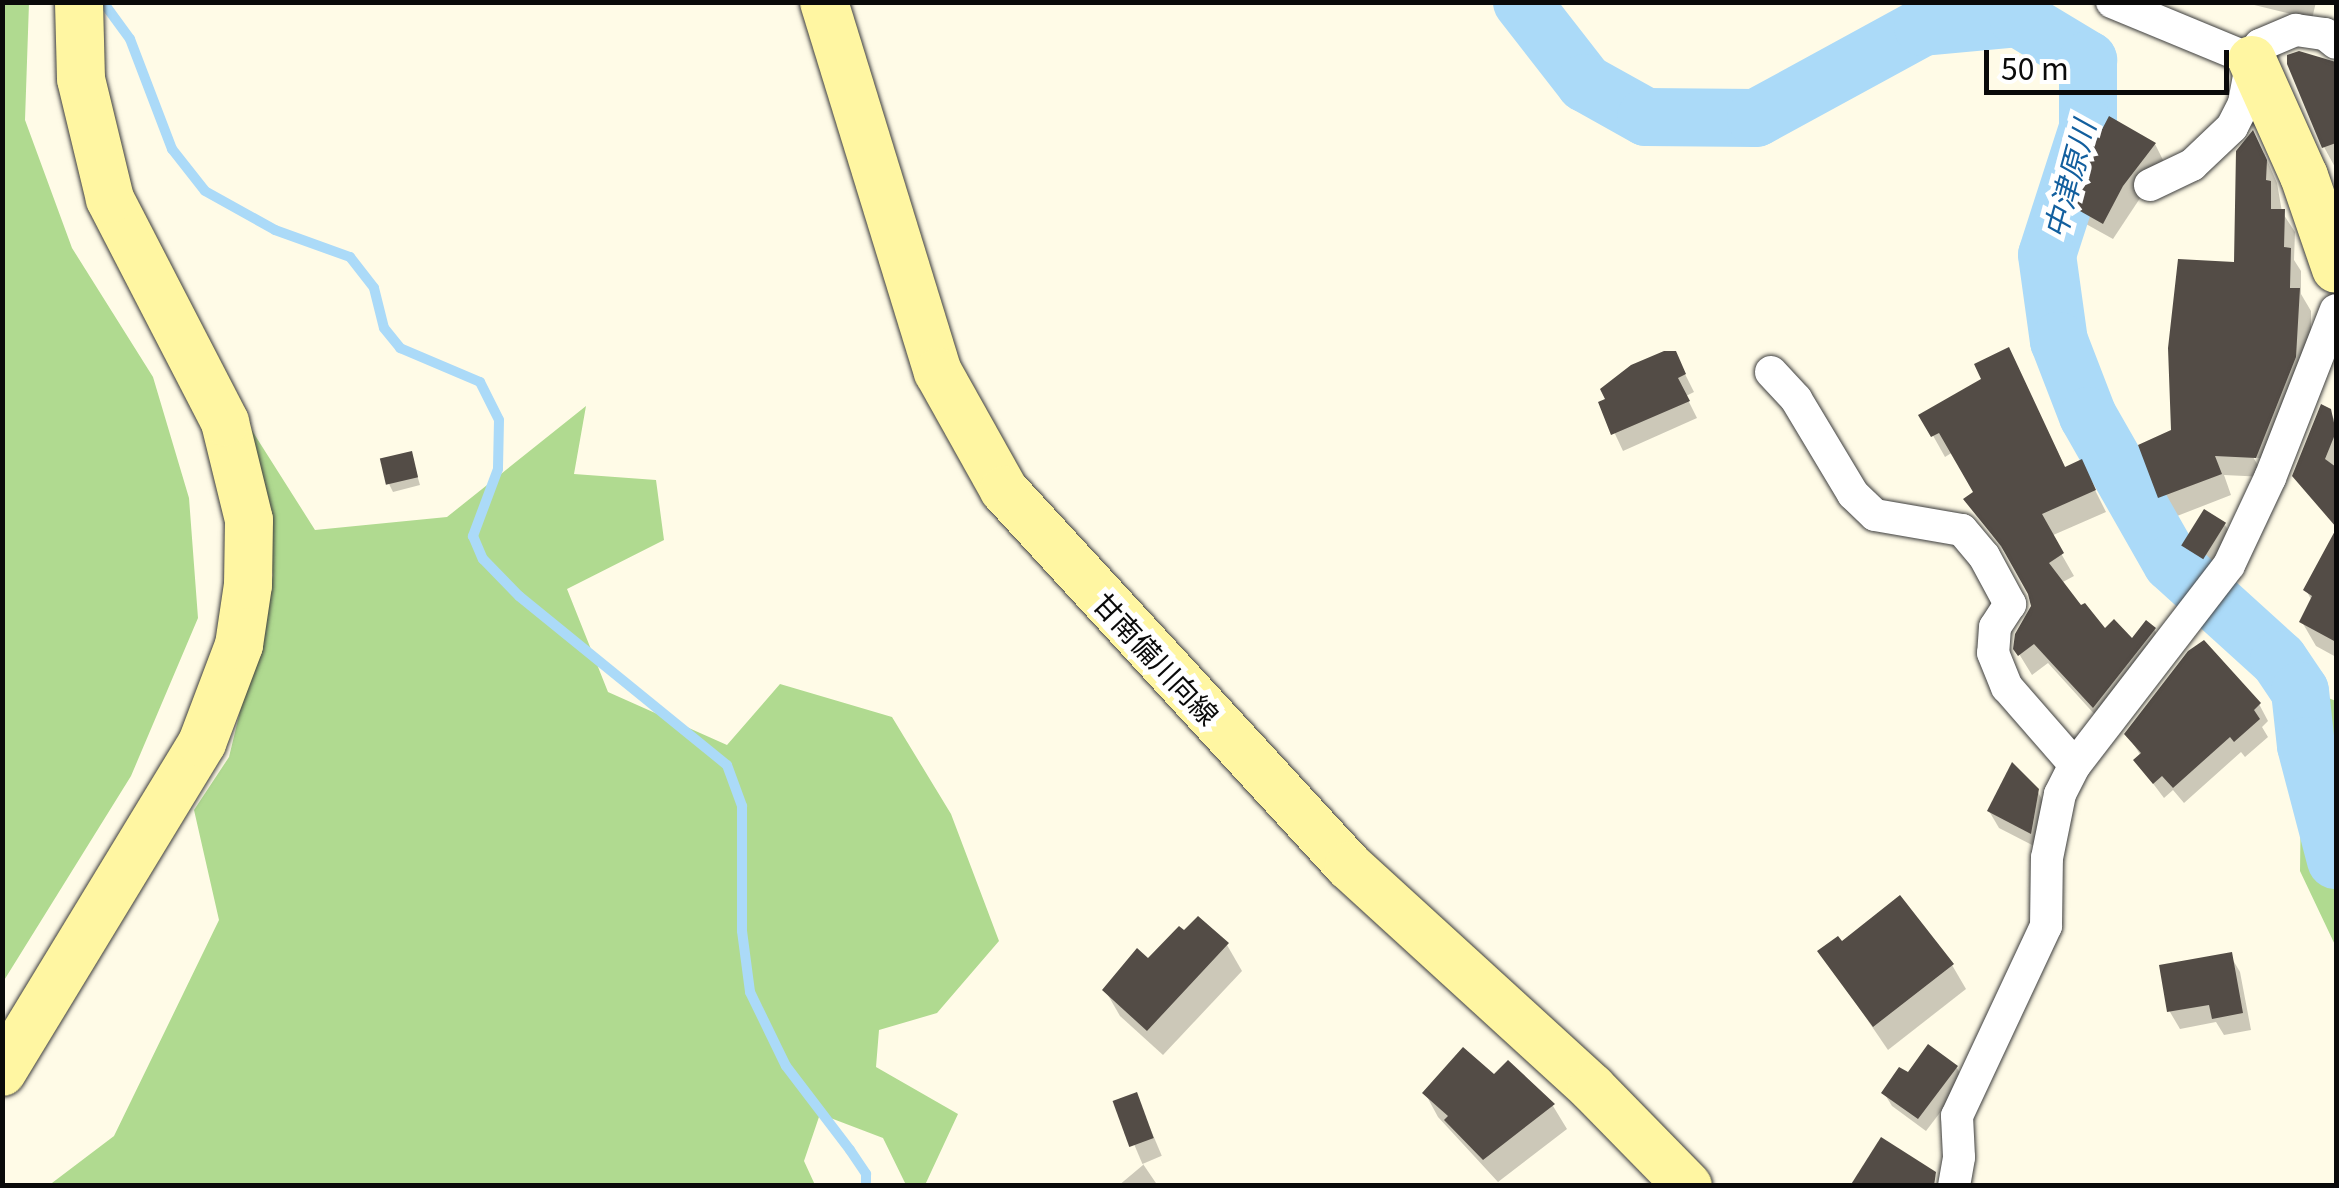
<!DOCTYPE html>
<html>
<head>
<meta charset="utf-8">
<style>
	body { margin:0 }
	#map { position:relative; width:2339px; height:1188px; overflow:hidden; background:#fffbe7; font-family:Georgia,"Noto Sans JP",serif }
	div>[style] { position:absolute }
	.forest>* { inset:0; background:#b0da90 }
	.shadow>* { inset:0; background:#0003; transform-origin:0 0 }
	.stream>* { height:10px; margin:-5px; padding:0 5px; transform-origin:5px; border-radius:5px; background:#abdaf8 }
	.river>* { height:58px; margin:-29px; padding:0 29px; transform-origin:29px; border-radius:29px; background:#abdaf8 }
	.building>* { inset:0; background:#534c46; transform-origin:0 0 }
	.roads { filter:drop-shadow(0 0 2px #3d3d3d) drop-shadow(0 0 2px #3d3d3d) }
	.street>* { height:32px; margin:-16px; padding:0 16px; transform-origin:16px; border-radius:16px; background:#fff }
	.secondary>* { height:48px; margin:-24px; padding:0 24px; transform-origin:24px; border-radius:24px; background:#fff6a2 }
	span { translate:-50% -50%; white-space:nowrap; text-align:center; line-height:1.15; -webkit-text-stroke:10px #fff; paint-order:stroke }
	.street-label { font-size:28px; color:#0a0a0a }
	.water-label { font-size:30px; color:#125f9e; font-style:italic }
	.frame { position:absolute; inset:0; border:5px solid #0a0a0a; pointer-events:none }
	.scale { position:absolute; left:1984px; top:50px; width:245px; height:45px; box-sizing:border-box; border:5px solid #0a0a0a; border-top:0; padding-left:12px; font-size:30px; line-height:35px; white-space:nowrap; color:#0a0a0a; -webkit-text-stroke:8px #fff; paint-order:stroke }
</style>
</head>
<body>
<div id="map">
	<div class="forest">
		<div style="clip-path:polygon(29px 3px,25px 120px,72px 248px,153px 377px,189px 498px,198px 618px,131px 776px,3px 982px,2px 3px)"></div>
		<div style="clip-path:polygon(586px 406px,574px 474px,656px 480px,664px 540px,567px 589px,608px 692px,727px 745px,780px 684px,892px 717px,951px 814px,999px 941px,937px 1013px,879px 1030px,876px 1067px,958px 1114px,925px 1185px,906px 1185px,883px 1138px,820px 1114px,804px 1161px,815px 1185px,48px 1186px,114px 1136px,219px 920px,194px 810px,229px 757px,273px 575px,239px 410px,315px 530px,447px 517px)"></div>
		<div style="clip-path:polygon(2318px 694px,2336px 701px,2336px 947px,2300px 871px,2301px 795px,2290px 753px)"></div>
	</div>
	<div class="shadow">
		<div style="clip-path:polygon(2242px 2px,2316px 2px,2312px 19px)"></div>
		<div style="clip-path:polygon(2299px 53px,2336px 63px,2336px 169px,2324px 147px)"></div>
		<div style="clip-path:polygon(2155px 144px,2164px 162px,2113px 239px,2077px 219px,2067px 202px)"></div>
		<div style="clip-path:polygon(2264px 153px,2277px 183px,2282px 212px,2295px 232px,2294px 260px,2301px 271px,2301px 294px,2311px 311px,2311px 345px,2274px 461px,2253px 457px,2265px 477px,2224px 475px,2231px 495px,2172px 518px,2141px 446px,2174px 431px,2236px 265px)"></div>
		<div style="clip-path:polygon(2008px 350px,2066px 469px,2081px 462px,2106px 512px,2051px 536px,2074px 576px,2061px 583px,2105px 632px,2132px 642px,2154px 629px,2166px 651px,2107px 728px,2048px 663px,2032px 675px,2016px 649px,2034px 606px,2012px 562px,1966px 499px,1976px 493px,1953px 452px,1945px 457px,1922px 416px,1984px 380px)"></div>
		<div style="clip-path:polygon(1675px 354px,1694px 392px,1686px 396px,1697px 418px,1623px 451px,1601px 404px)"></div>
		<div style="clip-path:polygon(2330px 411px,2336px 423px,2336px 471px,2315px 467px)"></div>
		<div style="clip-path:polygon(411px 454px,420px 485px,393px 492px,389px 484px)"></div>
		<div style="clip-path:polygon(2225px 525px,2235px 542px,2217px 576px,2195px 563px,2185px 546px)"></div>
		<div style="clip-path:polygon(2336px 534px,2336px 657px,2316px 646px,2302px 622px,2312px 601px,2306px 590px)"></div>
		<div style="clip-path:polygon(2259px 704px,2268px 721px,2262px 727px,2268px 737px,2245px 757px,2241px 752px,2184px 803px,2173px 790px,2164px 798px,2136px 761px,2141px 756px,2127px 734px)"></div>
		<div style="clip-path:polygon(2037px 791px,2048px 809px,2040px 849px,1999px 828px,1989px 811px)"></div>
		<div style="clip-path:polygon(1227px 945px,1242px 971px,1163px 1055px,1120px 1016px,1105px 990px,1148px 962px)"></div>
		<div style="clip-path:polygon(1842px 945px,1952px 965px,1966px 989px,1888px 1050px,1821px 952px)"></div>
		<div style="clip-path:polygon(2230px 955px,2240px 972px,2251px 1030px,2224px 1035px,2216px 1022px,2180px 1029px,2170px 1012px,2162px 967px)"></div>
		<div style="clip-path:polygon(1508px 1063px,1553px 1106px,1567px 1129px,1498px 1182px,1438px 1117px,1425px 1093px,1494px 1077px)"></div>
		<div style="clip-path:polygon(1957px 1068px,1964px 1081px,1926px 1131px,1892px 1106px,1884px 1093px,1908px 1076px)"></div>
		<div style="left:1136px;top:1095px;width:66px;height:21px;rotate:67deg"></div>
		<div style="clip-path:polygon(1143px 1164px,1158px 1186px,1118px 1186px,1143px 1165px)"></div>
	</div>
	<div class="stream">
		<div style="left:103px;top:2px;width:46px;rotate:53.9deg"></div>
		<div style="left:130px;top:39px;width:118px;rotate:69.1deg"></div>
		<div style="left:172px;top:149px;width:53px;rotate:51.8deg"></div>
		<div style="left:205px;top:191px;width:80px;rotate:29.1deg"></div>
		<div style="left:275px;top:230px;width:80px;rotate:19.8deg"></div>
		<div style="left:350px;top:257px;width:39px;rotate:52deg"></div>
		<div style="left:374px;top:288px;width:41px;rotate:76deg"></div>
		<div style="left:384px;top:328px;width:26px;rotate:51deg"></div>
		<div style="left:400px;top:348px;width:87px;rotate:23deg"></div>
		<div style="left:480px;top:382px;width:42px;rotate:63.4deg"></div>
		<div style="left:499px;top:420px;width:49px;rotate:91.2deg"></div>
		<div style="left:498px;top:469px;width:72px;rotate:110.5deg"></div>
		<div style="left:473px;top:536px;width:25px;rotate:67deg"></div>
		<div style="left:483px;top:559px;width:52px;rotate:45.8deg"></div>
		<div style="left:519px;top:596px;width:268px;rotate:39.1deg"></div>
		<div style="left:727px;top:765px;width:44px;rotate:69.9deg"></div>
		<div style="left:742px;top:806px;width:125px;rotate:90deg"></div>
		<div style="left:742px;top:931px;width:62px;rotate:82.5deg"></div>
		<div style="left:750px;top:992px;width:82px;rotate:64.1deg"></div>
		<div style="left:786px;top:1066px;width:106px;rotate:52.7deg"></div>
		<div style="left:850px;top:1150px;width:29px;rotate:56deg"></div>
		<div style="left:866px;top:1174px;width:12px;rotate:90deg"></div>
	</div>
	<div class="river">
		<div style="left:1522px;top:2px;width:103px;rotate:52.1deg"></div>
		<div style="left:1585px;top:83px;width:70px;rotate:29.1deg"></div>
		<div style="left:1646px;top:117px;width:110px;rotate:0.5deg"></div>
		<div style="left:1756px;top:118px;width:190px;rotate:-28.6deg"></div>
		<div style="left:1923px;top:27px;width:95px;rotate:-5.4deg"></div>
		<div style="left:2018px;top:18px;width:82px;rotate:31deg"></div>
		<div style="left:2088px;top:60px;width:68px;rotate:90deg"></div>
		<div style="left:2088px;top:128px;width:133px;rotate:107.9deg"></div>
		<div style="left:2047px;top:255px;width:87px;rotate:82.1deg"></div>
		<div style="left:2059px;top:341px;width:80px;rotate:68.9deg"></div>
		<div style="left:2088px;top:416px;width:169px;rotate:60.3deg"></div>
		<div style="left:2172px;top:563px;width:144px;rotate:42.2deg"></div>
		<div style="left:2279px;top:660px;width:37px;rotate:56deg"></div>
		<div style="left:2300px;top:691px;width:55px;rotate:83.8deg"></div>
		<div style="left:2306px;top:746px;width:118px;rotate:75.3deg"></div>
	</div>
	<div class="building">
		<div style="clip-path:polygon(2299px 51px,2336px 62px,2336px 143px,2322px 148px,2287px 64px,2287px 55px)"></div>
		<div style="clip-path:polygon(2109px 116px,2156px 143px,2123px 186px,2103px 224px,2064px 202px)"></div>
		<div style="clip-path:polygon(2253px 130px,2267px 160px,2266px 180px,2271px 181px,2271px 209px,2285px 209px,2284px 247px,2291px 248px,2290px 288px,2300px 288px,2296px 357px,2256px 458px,2215px 456px,2222px 474px,2158px 498px,2138px 445px,2171px 430px,2168px 348px,2178px 259px,2234px 262px,2236px 151px)"></div>
		<div style="clip-path:polygon(2009px 347px,2065px 467px,2082px 459px,2096px 490px,2042px 514px,2064px 553px,2049px 563px,2081px 605px,2085px 603px,2105px 628px,2114px 619px,2132px 638px,2146px 620px,2156px 628px,2093px 708px,2034px 644px,2018px 656px,2013px 649px,2015px 634px,2031px 606px,2028px 594px,2001px 546px,1963px 499px,1973px 492px,1939px 433px,1931px 437px,1918px 415px,1981px 379px,1974px 364px)"></div>
		<div style="clip-path:polygon(1664px 351px,1676px 351px,1686px 374px,1678px 378px,1690px 401px,1611px 435px,1598px 402px,1605px 399px,1600px 389px,1631px 365px)"></div>
		<div style="clip-path:polygon(2321px 404px,2331px 409px,2336px 432px,2325px 459px,2336px 467px,2336px 527px,2292px 476px)"></div>
		<div style="left:412px;top:451px;width:27px;height:33px;rotate:77deg"></div>
		<div style="left:2204px;top:509px;width:26px;height:43px;rotate:32deg"></div>
		<div style="clip-path:polygon(2336px 529px,2336px 642px,2299px 622px,2312px 596px,2303px 590px)"></div>
		<div style="clip-path:polygon(2204px 640px,2261px 703px,2254px 710px,2260px 719px,2234px 742px,2230px 737px,2173px 788px,2162px 776px,2153px 784px,2133px 760px,2141px 753px,2124px 734px,2188px 651px)"></div>
		<div style="clip-path:polygon(2012px 762px,2039px 789px,2031px 834px,1987px 811px)"></div>
		<div style="clip-path:polygon(1900px 895px,1954px 964px,1873px 1027px,1817px 951px,1838px 936px,1842px 941px)"></div>
		<div style="clip-path:polygon(1198px 916px,1229px 943px,1147px 1031px,1102px 990px,1137px 948px,1148px 958px,1179px 926px,1184px 930px)"></div>
		<div style="clip-path:polygon(2232px 952px,2243px 1013px,2212px 1019px,2209px 1005px,2167px 1012px,2159px 965px)"></div>
		<div style="clip-path:polygon(1928px 1044px,1958px 1066px,1918px 1119px,1881px 1093px,1899px 1067px,1908px 1072px)"></div>
		<div style="clip-path:polygon(1463px 1047px,1494px 1074px,1508px 1060px,1555px 1104px,1483px 1160px,1444px 1120px,1448px 1116px,1422px 1093px)"></div>
		<div style="left:1137px;top:1092px;width:49px;height:26px;rotate:70deg"></div>
		<div style="clip-path:polygon(1881px 1137px,1936px 1172px,1934px 1186px,1850px 1186px)"></div>
	</div>
	<div class="roads">
		<div class="street">
			<div style="left:2112px;top:2px;width:152px;rotate:22.5deg"></div>
			<div style="left:2150px;top:185px;width:47px;rotate:-25.5deg"></div>
			<div style="left:2192px;top:165px;width:55px;rotate:-43.5deg"></div>
			<div style="left:2232px;top:127px;width:27px;rotate:-63deg"></div>
			<div style="left:2244px;top:103px;width:44px;rotate:-79.5deg"></div>
			<div style="left:2252px;top:60px;width:17px;rotate:-62deg"></div>
			<div style="left:2260px;top:45px;width:39px;rotate:-23deg"></div>
			<div style="left:2296px;top:30px;width:29px;rotate:8deg"></div>
			<div style="left:2325px;top:34px;width:14px;rotate:39deg"></div>
			<div style="left:1771px;top:372px;width:37px;rotate:47deg"></div>
			<div style="left:1796px;top:399px;width:111px;rotate:59deg"></div>
			<div style="left:1853px;top:494px;width:30px;rotate:44deg"></div>
			<div style="left:1875px;top:515px;width:88px;rotate:9.8deg"></div>
			<div style="left:1962px;top:530px;width:34px;rotate:50deg"></div>
			<div style="left:1984px;top:556px;width:55px;rotate:61.6deg"></div>
			<div style="left:2010px;top:604px;width:27px;rotate:123deg"></div>
			<div style="left:1995px;top:627px;width:26px;rotate:94deg"></div>
			<div style="left:1993px;top:653px;width:37px;rotate:68deg"></div>
			<div style="left:2007px;top:687px;width:103px;rotate:48.9deg"></div>
			<div style="left:1954px;top:1186px;width:29px;rotate:-80deg"></div>
			<div style="left:1959px;top:1157px;width:41px;rotate:-92.8deg"></div>
			<div style="left:1957px;top:1116px;width:210px;rotate:-64.9deg"></div>
			<div style="left:2046px;top:926px;width:68px;rotate:-89.2deg"></div>
			<div style="left:2047px;top:858px;width:65px;rotate:-78.5deg"></div>
			<div style="left:2060px;top:794px;width:33px;rotate:-63deg"></div>
			<div style="left:2075px;top:765px;width:252px;rotate:-52.4deg"></div>
			<div style="left:2229px;top:565px;width:96px;rotate:-64.8deg"></div>
			<div style="left:2270px;top:478px;width:180px;rotate:-68.6deg"></div>
		</div>
		<div class="secondary">
			<div style="left:824px;top:2px;width:387px;rotate:72.9deg"></div>
			<div style="left:938px;top:372px;width:135px;rotate:60.8deg"></div>
			<div style="left:1004px;top:490px;width:510px;rotate:47.46deg"></div>
			<div style="left:1349px;top:866px;width:329px;rotate:42.4deg"></div>
			<div style="left:1592px;top:1088px;width:137px;rotate:45.6deg"></div>
			<div style="left:2252px;top:60px;width:127px;rotate:65.9deg"></div>
			<div style="left:2304px;top:176px;width:98px;rotate:71deg"></div>
			<div style="left:2px;top:1072px;width:385px;rotate:-58.7deg"></div>
			<div style="left:202px;top:743px;width:105px;rotate:-69.3deg"></div>
			<div style="left:239px;top:645px;width:61px;rotate:-81.5deg"></div>
			<div style="left:248px;top:585px;width:65px;rotate:-89.1deg"></div>
			<div style="left:249px;top:520px;width:101px;rotate:-103.8deg"></div>
			<div style="left:225px;top:422px;width:251px;rotate:-117.3deg"></div>
			<div style="left:110px;top:199px;width:123px;rotate:-103.6deg"></div>
			<div style="left:81px;top:79px;width:77px;rotate:-91.5deg"></div>
		</div>
	</div>
	<div class="street-label">
		<span style="left:1157px;top:658px;rotate:47deg">甘南備川向線</span>
	</div>
	<div class="water-label">
		<span style="left:2068px;top:179px;rotate:-75deg">中津原川</span>
	</div>
	<div class="frame"></div>
	<div class="scale">50 m</div>
</div>
</body>
</html>
